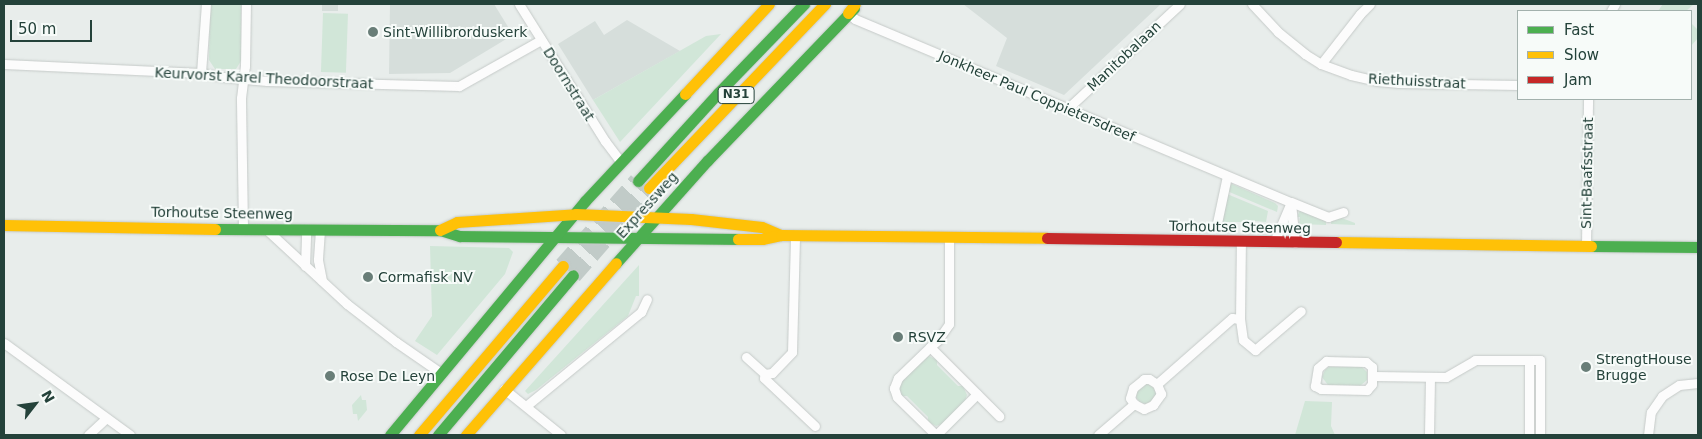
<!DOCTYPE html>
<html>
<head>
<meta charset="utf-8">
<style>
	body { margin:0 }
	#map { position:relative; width:1702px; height:439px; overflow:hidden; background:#e8edeb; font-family:"DejaVu Sans",sans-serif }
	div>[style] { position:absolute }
	.built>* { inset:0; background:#d6dedb; transform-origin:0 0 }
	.green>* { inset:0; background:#d1e6d8; transform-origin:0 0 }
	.round { border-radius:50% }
	.highway-tunnel>* { height:18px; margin-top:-9px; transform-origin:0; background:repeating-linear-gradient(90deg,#c1cbc8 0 18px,transparent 0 27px) }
	.roads { filter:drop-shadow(0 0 1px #c5cac8) drop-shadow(0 0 1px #c5cac8) }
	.street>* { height:9px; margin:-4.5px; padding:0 4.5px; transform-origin:4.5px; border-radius:4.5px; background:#fcfcfc }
	.fast>* { height:11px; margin:-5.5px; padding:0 5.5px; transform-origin:5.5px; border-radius:5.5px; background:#4caf50 }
	.slow>* { height:11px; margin:-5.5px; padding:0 5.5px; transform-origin:5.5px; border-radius:5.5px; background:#ffc107 }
	.jam>* { height:11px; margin:-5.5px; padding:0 5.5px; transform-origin:5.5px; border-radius:5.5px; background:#c62828 }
	.dots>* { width:14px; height:14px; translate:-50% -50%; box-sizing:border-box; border:2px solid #f7fbf9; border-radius:50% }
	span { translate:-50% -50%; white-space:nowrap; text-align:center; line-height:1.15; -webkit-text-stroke:4px #f7fbf9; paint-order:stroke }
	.shield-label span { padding:1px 4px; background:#f7fbf9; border:1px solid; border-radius:4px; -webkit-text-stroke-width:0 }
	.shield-label { font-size:12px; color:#24423a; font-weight:700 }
	.poi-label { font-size:14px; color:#24423a }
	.left { translate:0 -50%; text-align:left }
	.street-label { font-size:14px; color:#24423a }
	.frame { position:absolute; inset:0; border:5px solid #24423a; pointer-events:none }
	.legend { position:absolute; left:1517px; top:10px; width:175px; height:90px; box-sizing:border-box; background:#f7fbf9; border:1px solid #a3b1ad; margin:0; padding:6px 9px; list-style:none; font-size:15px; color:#24423a }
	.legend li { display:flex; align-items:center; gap:10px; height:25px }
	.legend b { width:25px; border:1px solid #a3b1ad }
	.north { position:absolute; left:10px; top:379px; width:50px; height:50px; -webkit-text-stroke:4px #f7fbf9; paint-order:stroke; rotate:60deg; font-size:14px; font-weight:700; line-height:20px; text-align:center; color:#24423a }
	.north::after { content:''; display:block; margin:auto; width:18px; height:22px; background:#24423a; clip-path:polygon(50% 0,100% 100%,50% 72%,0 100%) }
	.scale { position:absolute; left:10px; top:20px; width:82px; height:22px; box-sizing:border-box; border:2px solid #24423a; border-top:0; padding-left:6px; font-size:15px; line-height:18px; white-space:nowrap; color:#24423a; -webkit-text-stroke:4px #f7fbf9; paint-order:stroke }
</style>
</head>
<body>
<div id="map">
	<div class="built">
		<div style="left:322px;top:4px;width:16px;height:7px"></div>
		<div style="clip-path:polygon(390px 4px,494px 4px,513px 35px,450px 73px,389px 74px)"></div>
		<div style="clip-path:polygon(963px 4px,1161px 4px,1064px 95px,996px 66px,1007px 38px)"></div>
		<div style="clip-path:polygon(627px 20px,680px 51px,593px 100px,558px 44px,595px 21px,604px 35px)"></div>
	</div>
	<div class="green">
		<div style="clip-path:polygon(210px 4px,241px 4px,241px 61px,236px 69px,215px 69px,209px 60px)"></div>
		<div style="clip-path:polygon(1663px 4px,1694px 4px,1686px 11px,1658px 11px)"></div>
		<div style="left:323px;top:13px;width:25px;height:59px;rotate:2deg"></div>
		<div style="clip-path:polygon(1691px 23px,1698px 30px,1698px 38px,1691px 46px)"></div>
		<div style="clip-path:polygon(721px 34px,620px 142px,593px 100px,706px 36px)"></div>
		<div style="clip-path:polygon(1232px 184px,1275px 203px,1278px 206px,1277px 212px,1227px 191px,1228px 186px)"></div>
		<div style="clip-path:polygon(1227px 194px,1268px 211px,1266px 222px,1243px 220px,1243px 222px,1221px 222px)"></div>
		<div style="clip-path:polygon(1300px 210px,1326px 219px,1326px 225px,1299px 224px,1300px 217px,1297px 217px)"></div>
		<div style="clip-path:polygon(1339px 217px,1355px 223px,1355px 225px,1331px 224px,1331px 221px)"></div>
		<div style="clip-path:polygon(430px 246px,509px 248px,513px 252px,505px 274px,437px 355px,415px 341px,432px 316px)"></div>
		<div style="clip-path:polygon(639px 265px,639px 296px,636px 296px,628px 316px,536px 390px,528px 394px,525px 391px)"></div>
		<div style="clip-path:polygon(929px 356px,937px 360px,937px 365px,958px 386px,963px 386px,967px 395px,965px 401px,942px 424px,936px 426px,928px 422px,928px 417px,907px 396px,902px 396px,898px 390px,901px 381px,923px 358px)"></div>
		<div style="clip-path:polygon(1329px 367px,1362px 367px,1367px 372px,1367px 380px,1360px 386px,1328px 385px,1322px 377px,1325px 370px)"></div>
		<div class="round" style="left:1136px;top:384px;width:20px;height:20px"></div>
		<div style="clip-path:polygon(361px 395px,362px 400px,366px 400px,367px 410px,358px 421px,357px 414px,353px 414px,352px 405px)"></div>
		<div style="clip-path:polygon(1305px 401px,1332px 402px,1331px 426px,1335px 435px,1295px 435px)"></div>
	</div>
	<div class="highway-tunnel">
		<div style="left:563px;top:266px;width:113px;rotate:-48.6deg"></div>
		<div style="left:573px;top:275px;width:116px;rotate:-48.9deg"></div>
	</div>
	<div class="roads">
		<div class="street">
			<div style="left:519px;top:4px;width:162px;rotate:57.9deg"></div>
			<div style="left:605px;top:141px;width:26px;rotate:53deg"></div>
			<div style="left:1252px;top:4px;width:38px;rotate:47deg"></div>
			<div style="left:1278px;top:32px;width:35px;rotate:39deg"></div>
			<div style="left:1305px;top:54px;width:19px;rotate:32deg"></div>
			<div style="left:1321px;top:64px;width:32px;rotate:20deg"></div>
			<div style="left:1351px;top:75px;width:27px;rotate:13deg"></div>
			<div style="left:1377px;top:81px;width:22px;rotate:5deg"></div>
			<div style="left:1399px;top:83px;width:119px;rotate:1deg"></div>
			<div style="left:1611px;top:11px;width:8px;rotate:-60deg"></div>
			<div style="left:848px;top:13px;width:9px;rotate:41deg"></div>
			<div style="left:855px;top:19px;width:473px;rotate:22.8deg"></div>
			<div style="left:1291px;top:202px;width:40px;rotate:22deg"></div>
			<div style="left:1328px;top:217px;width:16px;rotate:-18deg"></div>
			<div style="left:4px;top:64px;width:197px;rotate:2.6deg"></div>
			<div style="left:201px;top:73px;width:22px;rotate:10deg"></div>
			<div style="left:223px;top:77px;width:44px;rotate:5.2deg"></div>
			<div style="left:267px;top:81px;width:192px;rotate:1.5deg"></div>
			<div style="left:459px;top:86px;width:94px;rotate:-29.3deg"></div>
			<div style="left:1321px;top:64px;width:63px;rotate:-52deg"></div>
			<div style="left:1360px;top:14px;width:14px;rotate:-45deg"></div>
			<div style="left:201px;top:73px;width:69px;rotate:-85.9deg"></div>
			<div style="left:1067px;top:109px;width:154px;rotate:-42.9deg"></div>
			<div style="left:1291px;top:203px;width:40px;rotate:84.3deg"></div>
			<div style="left:1217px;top:223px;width:48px;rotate:-78deg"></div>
			<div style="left:243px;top:228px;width:130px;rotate:-90.9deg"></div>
			<div style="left:241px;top:98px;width:32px;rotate:-83deg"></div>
			<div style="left:245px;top:66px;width:62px;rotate:-89.1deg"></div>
			<div style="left:267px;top:230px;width:109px;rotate:42.8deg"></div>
			<div style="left:347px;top:304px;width:62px;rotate:37.8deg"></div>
			<div style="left:396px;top:342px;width:55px;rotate:34.6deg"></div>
			<div style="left:320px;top:230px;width:30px;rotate:94deg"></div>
			<div style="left:318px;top:260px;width:21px;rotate:79deg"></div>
			<div style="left:949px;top:239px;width:85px;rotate:90deg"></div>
			<div style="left:949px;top:324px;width:19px;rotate:125deg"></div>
			<div style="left:938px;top:340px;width:11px;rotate:139deg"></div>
			<div style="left:930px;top:347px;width:98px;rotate:45deg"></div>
			<div style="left:1274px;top:242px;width:43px;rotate:-67deg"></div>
			<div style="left:1586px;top:246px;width:147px;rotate:-89.2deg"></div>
			<div style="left:305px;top:266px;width:36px;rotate:-88deg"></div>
			<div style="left:1240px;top:319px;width:77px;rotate:-89.3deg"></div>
			<div style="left:4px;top:343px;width:156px;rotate:36.1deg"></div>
			<div style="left:930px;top:347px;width:45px;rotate:135.9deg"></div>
			<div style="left:898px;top:378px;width:11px;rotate:112deg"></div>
			<div style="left:894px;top:388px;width:9px;rotate:72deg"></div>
			<div style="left:897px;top:397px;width:54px;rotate:44.3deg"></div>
			<div style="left:746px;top:357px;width:25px;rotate:42deg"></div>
			<div style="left:765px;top:374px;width:7px;rotate:-8deg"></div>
			<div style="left:772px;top:373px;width:29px;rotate:-46deg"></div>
			<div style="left:792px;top:352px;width:117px;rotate:-88.5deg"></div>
			<div style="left:1529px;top:360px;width:11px"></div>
			<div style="left:1540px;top:360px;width:75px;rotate:90deg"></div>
			<div style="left:1326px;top:361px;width:40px;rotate:1.4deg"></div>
			<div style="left:1366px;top:362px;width:8px;rotate:40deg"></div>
			<div style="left:1372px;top:367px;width:17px;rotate:90deg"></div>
			<div style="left:1372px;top:384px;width:8px;rotate:130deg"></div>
			<div style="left:1367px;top:390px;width:46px;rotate:-178.8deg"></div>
			<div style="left:1321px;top:389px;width:7px;rotate:-153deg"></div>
			<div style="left:1315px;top:386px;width:18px;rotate:-81deg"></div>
			<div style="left:1318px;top:368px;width:11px;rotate:-41deg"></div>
			<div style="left:765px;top:374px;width:4px;rotate:104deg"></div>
			<div style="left:764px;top:378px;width:70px;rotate:43.3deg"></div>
			<div style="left:1373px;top:376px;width:73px;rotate:0.8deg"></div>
			<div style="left:1446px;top:377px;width:34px;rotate:-30deg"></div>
			<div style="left:1475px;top:360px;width:54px"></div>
			<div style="left:1529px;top:360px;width:75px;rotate:90deg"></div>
			<div style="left:504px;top:389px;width:73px;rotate:38.9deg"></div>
			<div style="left:1134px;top:404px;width:7px;rotate:-124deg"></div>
			<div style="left:1130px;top:398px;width:10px;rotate:-73deg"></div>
			<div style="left:1133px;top:388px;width:14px;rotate:-39deg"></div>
			<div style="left:1144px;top:379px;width:5px"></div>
			<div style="left:1149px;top:379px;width:9px;rotate:32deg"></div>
			<div style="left:1157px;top:384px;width:100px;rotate:-41.3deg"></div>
			<div style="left:1232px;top:318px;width:8px;rotate:7deg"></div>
			<div style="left:1240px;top:319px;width:21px;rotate:82deg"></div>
			<div style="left:1243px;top:340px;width:16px;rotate:40deg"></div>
			<div style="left:1255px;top:350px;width:60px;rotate:-40.3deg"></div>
			<div style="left:526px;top:406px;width:149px;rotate:-39.3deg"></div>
			<div style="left:641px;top:312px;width:14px;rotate:-65deg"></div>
			<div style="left:88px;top:435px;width:25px;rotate:-43deg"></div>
			<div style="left:936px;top:435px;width:58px;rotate:-45deg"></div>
			<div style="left:1098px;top:435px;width:48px;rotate:-40.7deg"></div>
			<div style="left:1134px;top:404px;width:11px;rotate:27deg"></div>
			<div style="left:1144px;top:409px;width:10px;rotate:-24deg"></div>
			<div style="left:1153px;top:405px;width:14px;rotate:-54deg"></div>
			<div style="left:1161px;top:394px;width:11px;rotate:-112deg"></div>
			<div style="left:1429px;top:435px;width:58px;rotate:-89deg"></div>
			<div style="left:1648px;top:435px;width:23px;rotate:-83deg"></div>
			<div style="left:1651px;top:412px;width:19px;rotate:-55deg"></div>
			<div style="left:1662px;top:396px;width:20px;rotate:-33deg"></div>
			<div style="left:1679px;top:385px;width:19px;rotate:-6deg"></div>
		</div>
		<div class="fast">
			<div style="left:638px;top:181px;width:119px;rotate:-47.7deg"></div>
			<div style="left:718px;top:93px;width:124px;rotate:-46deg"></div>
			<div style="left:215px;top:229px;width:225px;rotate:0.3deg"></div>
			<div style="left:440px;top:230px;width:21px;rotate:17deg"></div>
			<div style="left:460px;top:236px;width:278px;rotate:0.6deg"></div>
			<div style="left:1591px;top:246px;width:107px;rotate:0.5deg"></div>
			<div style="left:616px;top:263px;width:137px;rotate:-48.3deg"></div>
			<div style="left:707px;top:161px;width:212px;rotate:-46.1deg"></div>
			<div style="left:390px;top:435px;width:305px;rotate:-50.2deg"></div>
			<div style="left:585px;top:201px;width:146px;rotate:-46.9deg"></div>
			<div style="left:438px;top:435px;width:209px;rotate:-49.8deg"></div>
		</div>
		<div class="slow">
			<div style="left:848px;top:13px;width:11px;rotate:-52deg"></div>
			<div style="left:685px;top:94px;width:123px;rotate:-47deg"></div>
			<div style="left:649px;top:188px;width:255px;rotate:-46.3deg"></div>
			<div style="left:4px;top:225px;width:211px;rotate:1.1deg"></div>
			<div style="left:440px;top:230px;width:19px;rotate:-25deg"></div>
			<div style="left:457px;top:222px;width:119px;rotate:-3.8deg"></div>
			<div style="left:576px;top:214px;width:115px;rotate:2.5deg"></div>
			<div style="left:691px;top:219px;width:71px;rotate:6.4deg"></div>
			<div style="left:762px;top:227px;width:21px;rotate:23deg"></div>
			<div style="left:738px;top:239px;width:24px"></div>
			<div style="left:762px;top:239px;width:19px;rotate:-12deg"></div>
			<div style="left:781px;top:235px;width:266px;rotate:0.6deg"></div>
			<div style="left:1336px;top:242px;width:255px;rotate:0.9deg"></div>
			<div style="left:419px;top:435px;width:222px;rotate:-49.6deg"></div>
			<div style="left:466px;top:435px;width:228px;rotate:-48.9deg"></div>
		</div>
		<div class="jam">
			<div style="left:1047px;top:238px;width:289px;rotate:0.8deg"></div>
		</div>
	</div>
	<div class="dots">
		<div style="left:373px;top:32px;background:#697e78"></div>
		<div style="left:368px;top:277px;background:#697e78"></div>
		<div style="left:898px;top:337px;background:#697e78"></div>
		<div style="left:1586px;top:367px;background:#697e78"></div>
		<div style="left:330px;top:376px;background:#697e78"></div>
	</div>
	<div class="shield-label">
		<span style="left:736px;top:95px">N31</span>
	</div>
	<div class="poi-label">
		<span class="left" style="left:383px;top:32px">Sint-Willibrorduskerk</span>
		<span class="left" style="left:378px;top:277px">Cormafisk NV</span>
		<span class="left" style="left:908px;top:337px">RSVZ</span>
		<span class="left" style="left:1596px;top:367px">StrengtHouse<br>Brugge</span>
		<span class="left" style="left:340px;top:376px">Rose De Leyn</span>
	</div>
	<div class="street-label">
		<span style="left:1124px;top:56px;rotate:-43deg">Manitobalaan</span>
		<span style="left:264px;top:78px;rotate:3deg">Keurvorst Karel Theodoorstraat</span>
		<span style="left:1417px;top:81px;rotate:3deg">Riethuisstraat</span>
		<span style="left:569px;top:84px;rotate:58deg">Doornstraat</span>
		<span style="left:1037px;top:96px;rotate:23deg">Jonkheer Paul Coppietersdreef</span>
		<span style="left:1587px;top:173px;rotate:-89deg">Sint-Baafsstraat</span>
		<span style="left:647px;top:205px;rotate:-48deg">Expressweg</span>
		<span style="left:222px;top:213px;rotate:1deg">Torhoutse Steenweg</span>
		<span style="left:1240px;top:227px;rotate:1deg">Torhoutse Steenweg</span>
	</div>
	<div class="frame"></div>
	<ul class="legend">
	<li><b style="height:6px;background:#4caf50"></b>Fast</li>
	<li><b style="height:6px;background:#ffc107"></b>Slow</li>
	<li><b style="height:6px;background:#c62828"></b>Jam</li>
	</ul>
	<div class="north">N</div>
	<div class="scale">50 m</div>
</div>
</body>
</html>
